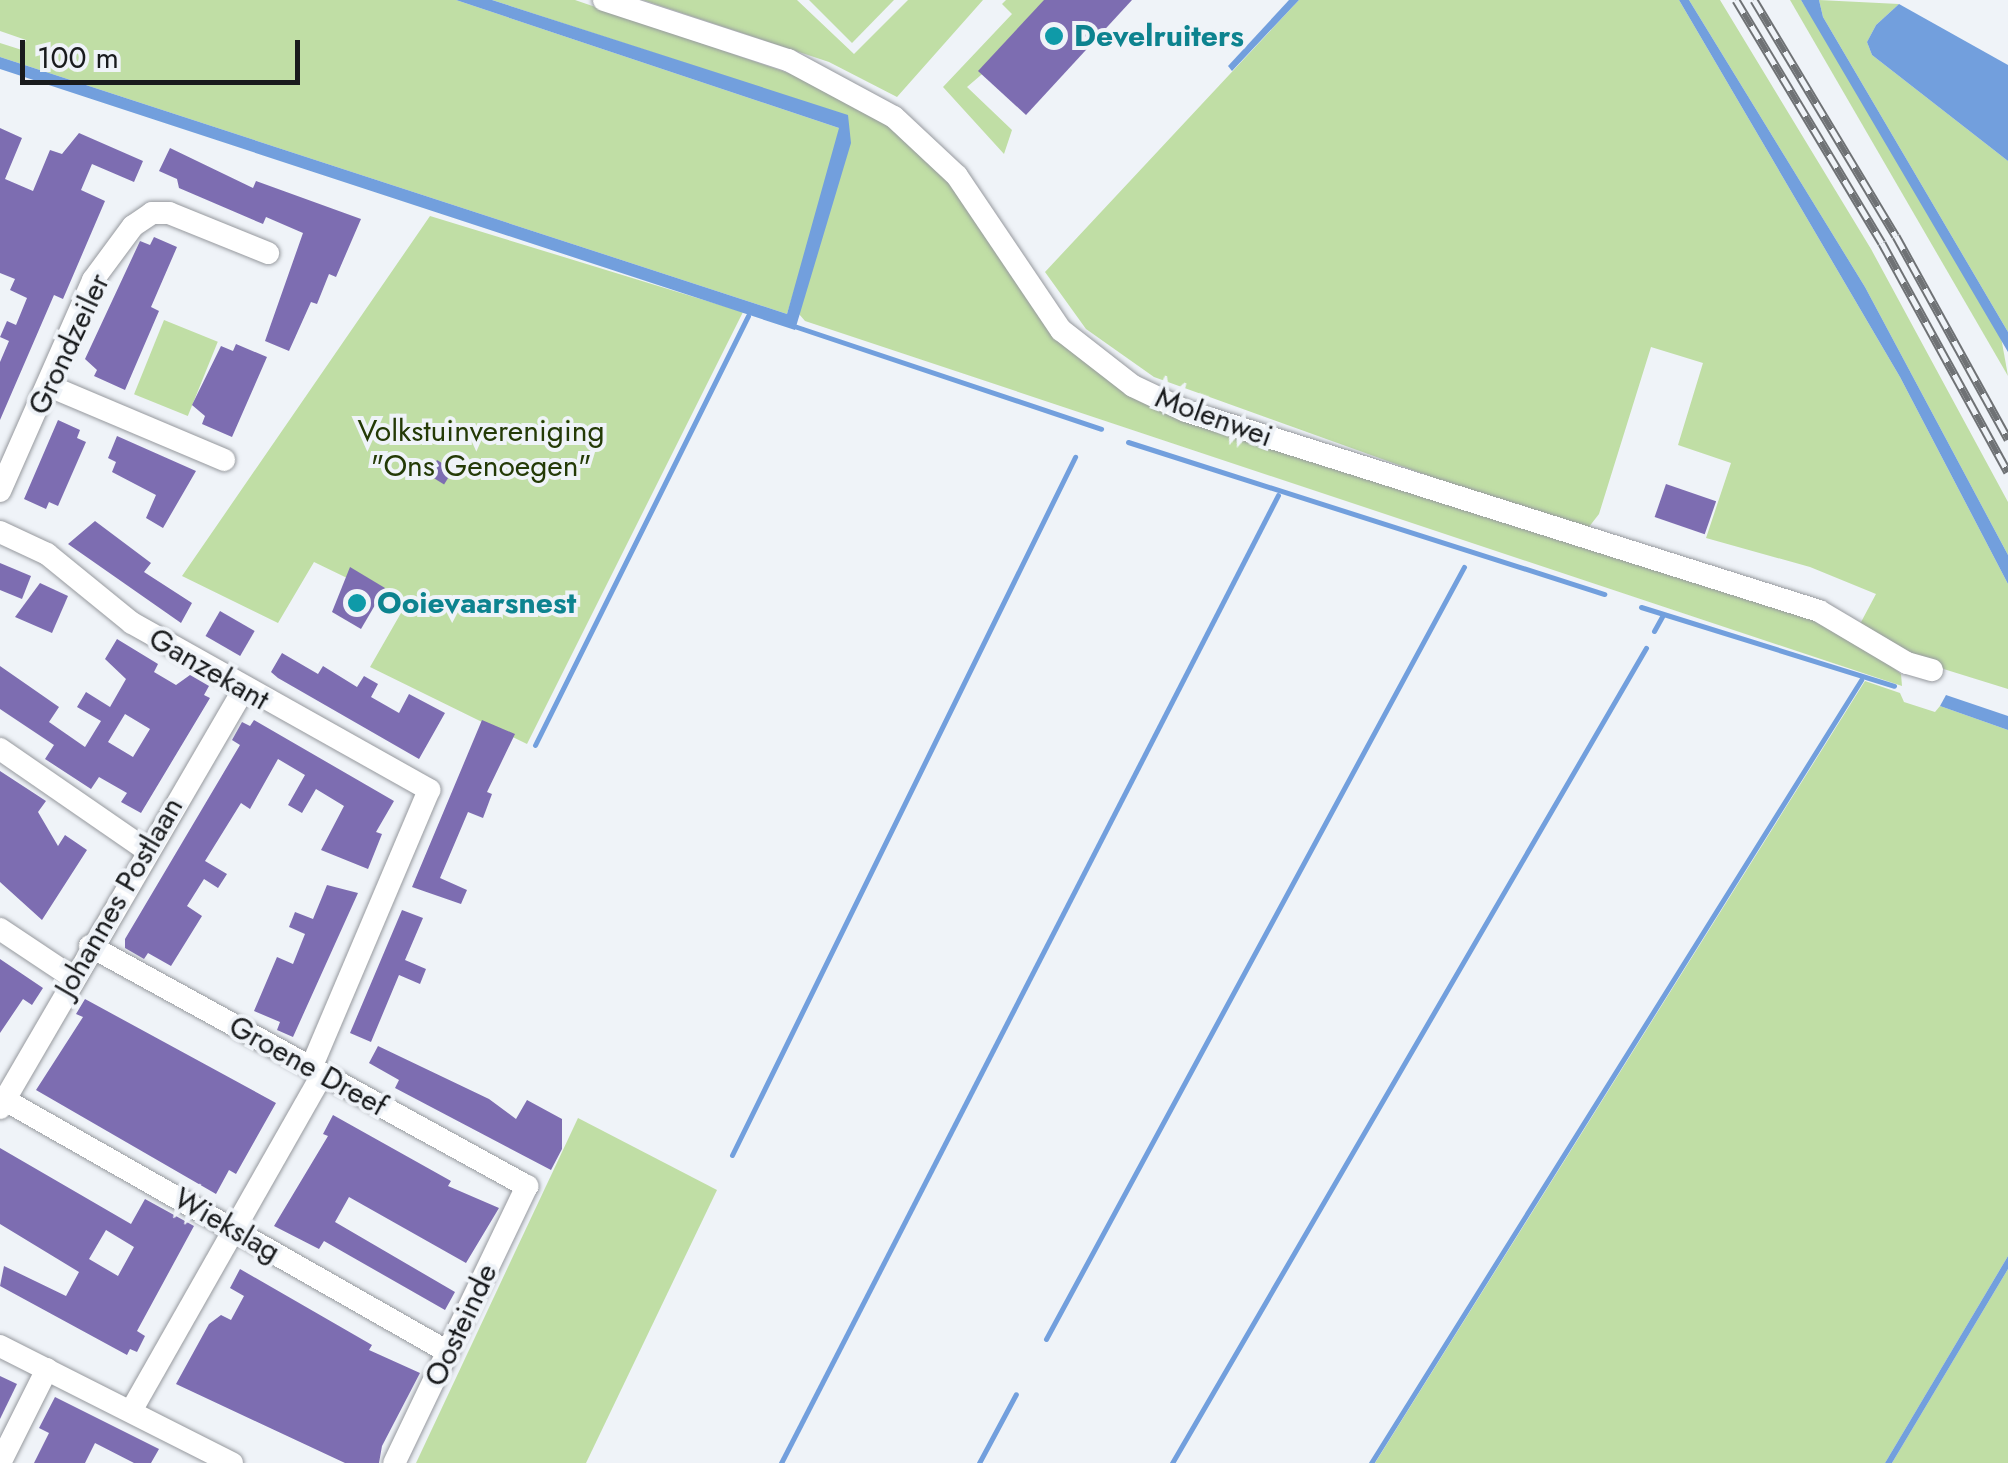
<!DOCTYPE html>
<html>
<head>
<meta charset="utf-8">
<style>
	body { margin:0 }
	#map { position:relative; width:2008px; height:1463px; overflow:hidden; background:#eff3f8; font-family:Jost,sans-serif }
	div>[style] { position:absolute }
	.green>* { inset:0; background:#c0dea5; transform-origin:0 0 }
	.water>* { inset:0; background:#729fdd }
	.stream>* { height:5px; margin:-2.5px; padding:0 2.5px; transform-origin:2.5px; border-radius:2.5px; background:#729fdd }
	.building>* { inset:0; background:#7d6db1; transform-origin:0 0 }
	.roads { filter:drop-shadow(0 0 2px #96999e) drop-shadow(0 0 2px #96999e) }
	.street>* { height:22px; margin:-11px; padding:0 11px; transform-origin:11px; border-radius:11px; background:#fff }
	.rail>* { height:9px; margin-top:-4.5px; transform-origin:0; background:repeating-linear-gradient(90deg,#eff3f8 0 15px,#6f7275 0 30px); box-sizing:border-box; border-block:2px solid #6f7275 }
	.dots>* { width:28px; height:28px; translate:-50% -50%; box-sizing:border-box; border:5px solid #eff3f8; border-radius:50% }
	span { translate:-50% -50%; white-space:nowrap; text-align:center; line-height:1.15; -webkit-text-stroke:8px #eff3f8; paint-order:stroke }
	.culture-label { font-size:30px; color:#0d838f; font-weight:700 }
	.left { translate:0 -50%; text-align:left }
	.street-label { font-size:30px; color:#191b1d }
	.park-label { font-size:30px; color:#243a06 }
	.scale { position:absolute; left:20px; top:40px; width:280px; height:45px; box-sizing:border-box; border:5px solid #191b1d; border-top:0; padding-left:12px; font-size:30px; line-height:35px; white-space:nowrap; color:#191b1d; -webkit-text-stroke:8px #eff3f8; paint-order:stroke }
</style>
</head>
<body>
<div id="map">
	<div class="green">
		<div style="clip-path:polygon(0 0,456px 0,839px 128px,842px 134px,787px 314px,0 57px,0 43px,22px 50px,26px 40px,0 31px)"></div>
		<div style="clip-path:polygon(492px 0,575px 0,800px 77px,885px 120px,953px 184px,1048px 326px,1131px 397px,1837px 625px,1901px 674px,1902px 686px,805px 321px,799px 314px,848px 116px)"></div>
		<div style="clip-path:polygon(643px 0,797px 0,854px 54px,908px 0,983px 0,897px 97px,829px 62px)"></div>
		<div style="clip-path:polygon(809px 0,894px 0,852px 43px)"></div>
		<div style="clip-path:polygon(1006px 0,1126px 0,988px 69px,967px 87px,1012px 130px,1004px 154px,943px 87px,1012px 14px,1002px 4px)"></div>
		<div style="clip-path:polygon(1299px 0,1679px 0,1900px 377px,2008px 584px,2008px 689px,1921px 662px,1860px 624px,1876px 594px,1810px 567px,1706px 538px,1731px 463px,1678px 445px,1703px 363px,1651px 347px,1599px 514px,1585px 532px,1154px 377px,1086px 329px,1045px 272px)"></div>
		<div style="clip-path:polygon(1689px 0,1720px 0,1871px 249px,2008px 502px,2008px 555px,1865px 287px)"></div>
		<div style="clip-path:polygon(1790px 0,1801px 0,1862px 96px,2001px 337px,2008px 376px)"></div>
		<div style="clip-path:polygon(1819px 0,1899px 4px,1876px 25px,1867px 42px,1872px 55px,2008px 161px,2008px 332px,1823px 17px)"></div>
		<div style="clip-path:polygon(430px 216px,743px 312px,527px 744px,370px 667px,405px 606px,314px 562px,278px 623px,182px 576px)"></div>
		<div style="left:164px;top:320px;width:58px;height:80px;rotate:22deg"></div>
		<div style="clip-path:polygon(1865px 681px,1900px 693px,1904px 702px,1935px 712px,1940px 706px,2008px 730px,2008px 1256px,1885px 1463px,1375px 1463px)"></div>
		<div style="clip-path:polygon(578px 1118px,717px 1190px,586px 1463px,416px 1463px)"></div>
		<div style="clip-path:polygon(2008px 1269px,2008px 1463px,1892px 1463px)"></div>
	</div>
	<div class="water">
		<div style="clip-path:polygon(456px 0,492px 0,848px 115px,851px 143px,795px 330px,0 69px,0 57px,787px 314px,839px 128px)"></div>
		<div style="clip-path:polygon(1289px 0,1299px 0,1232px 71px,1228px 66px)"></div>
		<div style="clip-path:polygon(1679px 0,1689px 0,1865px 287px,2008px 555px,2008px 584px,1900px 377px)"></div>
		<div style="clip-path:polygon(1801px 0,1819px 0,1823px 17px,2008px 332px,2008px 352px)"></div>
		<div style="clip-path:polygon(1899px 4px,2008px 65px,2008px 161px,1872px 55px,1867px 42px,1876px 25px)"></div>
		<div style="clip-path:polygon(1946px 695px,2008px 716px,2008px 730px,1940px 706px)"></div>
		<div style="clip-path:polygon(2008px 1256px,2008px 1269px,1892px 1463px,1885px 1463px)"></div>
	</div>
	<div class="stream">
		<div style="left:791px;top:325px;width:327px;rotate:18.5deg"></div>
		<div style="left:1128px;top:442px;width:500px;rotate:17.7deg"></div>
		<div style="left:1641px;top:607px;width:265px;rotate:17.3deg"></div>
		<div style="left:1654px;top:631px;width:18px;rotate:-61deg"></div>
		<div style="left:535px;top:745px;width:479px;rotate:-63.6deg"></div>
		<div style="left:732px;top:1155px;width:778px;rotate:-63.83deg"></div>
		<div style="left:1046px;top:1339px;width:878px;rotate:-61.57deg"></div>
		<div style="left:781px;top:1463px;width:1088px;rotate:-62.82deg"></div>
		<div style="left:979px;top:1463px;width:78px;rotate:-61.8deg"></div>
		<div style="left:1172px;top:1463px;width:943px;rotate:-59.82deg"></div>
		<div style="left:1371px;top:1463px;width:924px;rotate:-57.96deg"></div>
	</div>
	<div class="building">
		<div style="clip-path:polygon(1044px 0,1132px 0,1026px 115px,978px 71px)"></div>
		<div style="clip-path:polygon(0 128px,22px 138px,5px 179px,33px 191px,50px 150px,62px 154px,79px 133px,143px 161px,134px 182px,92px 164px,81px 190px,105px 201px,63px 299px,54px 295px,0 420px,0 362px,9px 341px,0 337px,7px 321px,16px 325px,27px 298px,10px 290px,15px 279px,0 273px)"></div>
		<div style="clip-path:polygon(170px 148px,253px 188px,256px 181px,361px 219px,336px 277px,329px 274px,317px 304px,311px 302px,289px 351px,265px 341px,303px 233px,266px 217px,263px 224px,179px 188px,177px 179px,159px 171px)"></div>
		<div style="clip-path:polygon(154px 237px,177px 247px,151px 307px,159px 311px,125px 390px,94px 376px,97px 370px,85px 359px,140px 241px,150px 245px)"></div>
		<div style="clip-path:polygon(236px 344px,267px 357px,232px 437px,202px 424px,205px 416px,192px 405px,221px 346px,233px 351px)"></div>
		<div style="clip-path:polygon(58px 420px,80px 430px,77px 438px,86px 442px,58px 506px,49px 502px,46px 509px,24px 499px)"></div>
		<div style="clip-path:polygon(117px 436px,196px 471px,163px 528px,146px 518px,156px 495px,112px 472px,116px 462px,108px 458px)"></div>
		<div style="left:437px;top:460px;width:19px;height:17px;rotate:32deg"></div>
		<div style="left:1666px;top:484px;width:53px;height:35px;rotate:19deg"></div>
		<div style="clip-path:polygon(95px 521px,151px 563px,144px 572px,192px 603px,181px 623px,68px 544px)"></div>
		<div style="clip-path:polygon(0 563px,31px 576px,22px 599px,0 590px)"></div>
		<div style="clip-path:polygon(350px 567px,385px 588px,361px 629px,332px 612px)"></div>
		<div style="clip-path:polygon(40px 583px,68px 596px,52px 633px,15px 617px)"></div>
		<div style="left:220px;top:611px;width:40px;height:29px;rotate:30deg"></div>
		<div style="clip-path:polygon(evenodd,117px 639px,158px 664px,154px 672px,176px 685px,190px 675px,209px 686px,204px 695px,210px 698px,141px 813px,121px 802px,127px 793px,99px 777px,91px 789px,45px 759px,54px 745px,0 709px,0 666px,59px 707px,49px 722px,85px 747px,101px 721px,77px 707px,86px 692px,110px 707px,126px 679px,105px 659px,117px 639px,125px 714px,150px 729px,133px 757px,108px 742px,125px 714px)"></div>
		<div style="clip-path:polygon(282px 653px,318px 674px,323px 666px,357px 687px,364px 676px,378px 684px,371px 697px,399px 713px,409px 694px,445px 713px,419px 759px,278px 678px,271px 672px)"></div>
		<div style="clip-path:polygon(254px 720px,394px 801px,376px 832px,382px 834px,368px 869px,321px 850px,344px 806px,316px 789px,302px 813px,288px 805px,305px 775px,278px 759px,250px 809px,241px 803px,205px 861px,227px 874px,218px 888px,204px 879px,187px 906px,202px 916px,171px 966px,148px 953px,144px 959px,125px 948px,125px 939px,240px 745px,232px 740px,242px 722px,250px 726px)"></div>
		<div style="clip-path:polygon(482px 720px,515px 734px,487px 792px,492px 794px,483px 818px,468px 812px,440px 878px,467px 890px,461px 904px,412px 887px)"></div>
		<div style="clip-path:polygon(0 771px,46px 801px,38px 812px,58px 846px,65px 835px,87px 850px,42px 920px,0 882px)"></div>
		<div style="clip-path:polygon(327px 885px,358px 893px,293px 1037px,277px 1030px,280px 1022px,254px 1011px,277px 957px,293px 964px,305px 934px,289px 927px,295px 912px,313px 919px)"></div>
		<div style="clip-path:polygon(402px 910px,423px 918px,405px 960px,426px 969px,420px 984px,399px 975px,371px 1042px,350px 1033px)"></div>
		<div style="clip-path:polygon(0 959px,43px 988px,32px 1005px,23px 999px,0 1033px)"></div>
		<div style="clip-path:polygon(85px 999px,276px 1103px,236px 1174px,229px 1170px,216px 1194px,36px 1090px,83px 1017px,76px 1014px)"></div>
		<div style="clip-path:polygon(378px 1046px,489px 1099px,516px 1119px,527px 1100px,562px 1119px,562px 1149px,551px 1170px,395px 1088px,399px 1080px,369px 1063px)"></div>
		<div style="clip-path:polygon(333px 1115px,451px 1181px,448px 1186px,499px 1208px,466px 1263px,349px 1197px,335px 1222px,455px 1292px,445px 1310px,324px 1241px,319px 1249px,274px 1226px,328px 1136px,323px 1134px)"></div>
		<div style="clip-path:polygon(evenodd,0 1148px,131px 1224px,145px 1199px,194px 1226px,137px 1331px,145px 1336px,137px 1352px,130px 1349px,127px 1355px,0 1286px,4px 1266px,66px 1296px,79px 1272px,0 1224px,0 1148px,106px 1230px,134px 1247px,118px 1276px,89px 1259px,106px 1230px)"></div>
		<div style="clip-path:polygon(240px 1269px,372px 1345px,369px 1350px,420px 1373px,382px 1446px,379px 1463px,345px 1463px,176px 1384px,209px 1324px,221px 1315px,231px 1320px,244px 1296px,230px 1288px)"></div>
		<div style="clip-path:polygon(0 1376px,17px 1384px,0 1419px)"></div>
		<div style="clip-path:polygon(55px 1397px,159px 1449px,151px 1463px,134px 1463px,95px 1443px,85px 1463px,34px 1463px,49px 1433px,39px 1428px)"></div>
	</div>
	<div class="roads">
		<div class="street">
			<div style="left:604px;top:0;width:194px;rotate:18.1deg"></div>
			<div style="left:788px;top:60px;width:120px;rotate:28.3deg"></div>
			<div style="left:894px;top:117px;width:86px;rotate:43.1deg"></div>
			<div style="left:957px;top:176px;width:186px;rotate:56deg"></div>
			<div style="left:1061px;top:330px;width:91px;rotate:37.9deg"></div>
			<div style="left:1133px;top:386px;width:59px;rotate:25.3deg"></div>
			<div style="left:1186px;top:411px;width:664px;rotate:17.53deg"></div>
			<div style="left:1819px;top:611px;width:102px;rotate:30.6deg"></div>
			<div style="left:1907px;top:663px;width:26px;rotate:16deg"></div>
			<div style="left:49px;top:386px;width:190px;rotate:22.9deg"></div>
			<div style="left:0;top:491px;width:231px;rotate:-66.2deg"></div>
			<div style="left:93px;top:280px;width:67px;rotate:-53.5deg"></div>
			<div style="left:133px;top:226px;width:23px;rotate:-34deg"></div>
			<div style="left:152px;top:213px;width:17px"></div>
			<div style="left:169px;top:213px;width:107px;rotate:22deg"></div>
			<div style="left:0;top:532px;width:52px;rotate:25.1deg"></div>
			<div style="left:47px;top:554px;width:109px;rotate:39.1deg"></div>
			<div style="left:132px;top:623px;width:341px;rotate:29.3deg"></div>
			<div style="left:429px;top:790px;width:302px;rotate:113deg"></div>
			<div style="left:0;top:749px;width:176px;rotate:34.6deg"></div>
			<div style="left:0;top:929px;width:87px;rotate:33.7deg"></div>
			<div style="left:90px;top:946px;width:499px;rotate:28.8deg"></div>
			<div style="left:527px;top:1186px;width:307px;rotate:115.6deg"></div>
			<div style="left:5px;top:1100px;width:510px;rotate:29.63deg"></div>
			<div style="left:0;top:1108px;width:484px;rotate:-59.8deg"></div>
			<div style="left:0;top:1346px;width:260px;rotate:26.8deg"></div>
			<div style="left:131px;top:1411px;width:386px;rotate:-60.4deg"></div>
			<div style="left:0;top:1463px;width:105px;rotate:-63.4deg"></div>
		</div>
	</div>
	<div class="rail">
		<div style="left:1736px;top:0;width:283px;rotate:59deg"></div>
		<div style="left:1882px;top:243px;width:261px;rotate:61.2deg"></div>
		<div style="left:1754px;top:0;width:275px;rotate:59deg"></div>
		<div style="left:1896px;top:236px;width:232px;rotate:61.1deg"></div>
	</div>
	<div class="dots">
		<div style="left:1054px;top:36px;background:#0f9aa8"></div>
		<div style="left:357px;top:603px;background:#0f9aa8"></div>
	</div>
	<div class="culture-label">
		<span class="left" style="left:1074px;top:36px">Develruiters</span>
		<span class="left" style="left:377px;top:603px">Ooievaarsnest</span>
	</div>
	<div class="street-label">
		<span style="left:69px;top:344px;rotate:-65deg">Grondzeiler</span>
		<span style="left:1214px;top:417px;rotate:20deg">Molenwei</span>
		<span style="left:209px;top:669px;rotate:30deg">Ganzekant</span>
		<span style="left:119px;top:897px;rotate:-60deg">Johannes Postlaan</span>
		<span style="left:308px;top:1066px;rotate:29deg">Groene Dreef</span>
		<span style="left:227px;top:1225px;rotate:30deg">Wiekslag</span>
		<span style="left:461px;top:1325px;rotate:-65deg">Oosteinde</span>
	</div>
	<div class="park-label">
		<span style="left:481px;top:448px">Volkstuinvereniging<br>"Ons Genoegen"</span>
	</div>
	<div class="scale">100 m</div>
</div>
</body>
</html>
